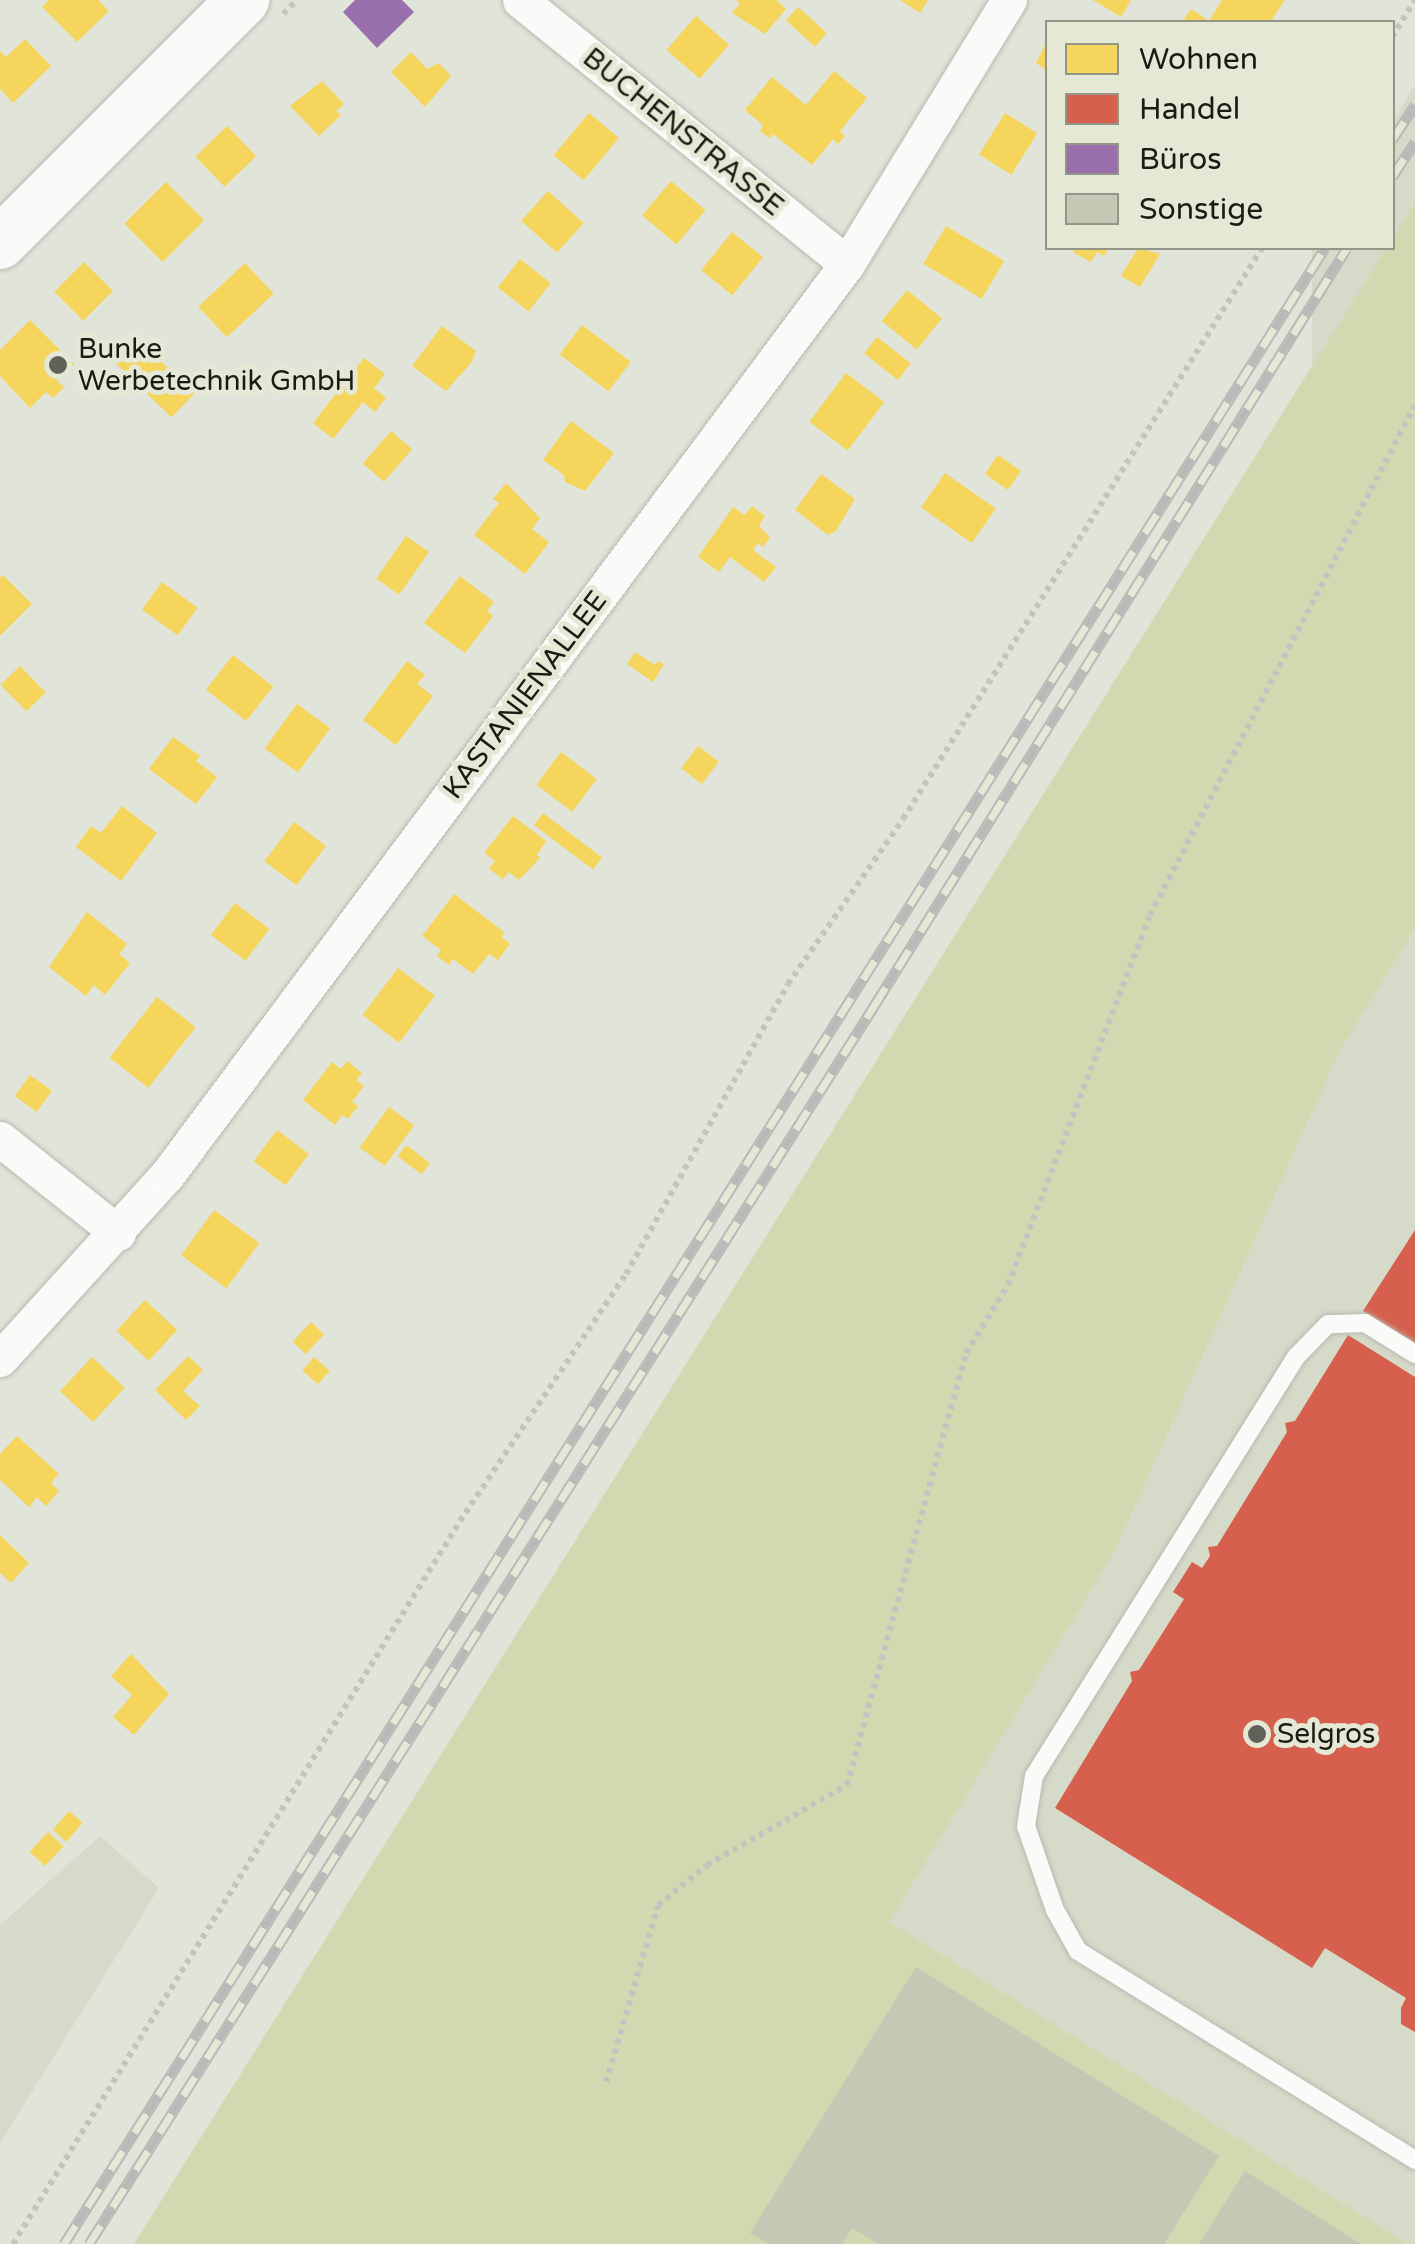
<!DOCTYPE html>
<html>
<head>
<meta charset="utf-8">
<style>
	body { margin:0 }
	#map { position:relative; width:1415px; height:2244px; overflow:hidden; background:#e1e4d9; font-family:"Varela Round",sans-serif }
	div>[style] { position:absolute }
	.built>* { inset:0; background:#d6dac8; transform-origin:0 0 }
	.green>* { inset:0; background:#d2d9b1 }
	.homes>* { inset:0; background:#f6d55c; transform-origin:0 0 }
	.shops>* { inset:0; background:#d6604d }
	.offices>* { inset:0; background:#9970ab }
	.building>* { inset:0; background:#c5c8b4 }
	.path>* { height:6px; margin-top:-3px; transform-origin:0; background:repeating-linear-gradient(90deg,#c3c4bf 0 5px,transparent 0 10px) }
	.roads { filter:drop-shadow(0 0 2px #b7b9b0) drop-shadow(0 0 2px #b7b9b0) }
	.lane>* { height:18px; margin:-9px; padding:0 9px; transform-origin:9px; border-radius:9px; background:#fafbf9 }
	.street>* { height:35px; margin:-17.5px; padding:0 17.5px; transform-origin:17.5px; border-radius:17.5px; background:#fafbf9 }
	.secondary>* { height:52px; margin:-26px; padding:0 26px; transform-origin:26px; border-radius:26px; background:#fafbf9 }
	.rail>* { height:11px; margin-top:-5.5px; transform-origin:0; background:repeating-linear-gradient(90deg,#e4e8d4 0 22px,#b9bab7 0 44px); box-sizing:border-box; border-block:2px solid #b9bab7 }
	.dots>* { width:28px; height:28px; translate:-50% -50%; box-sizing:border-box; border:5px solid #e4e8d4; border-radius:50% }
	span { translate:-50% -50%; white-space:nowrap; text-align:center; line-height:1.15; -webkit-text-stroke:10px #e4e8d4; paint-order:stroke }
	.street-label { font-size:28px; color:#1a1b14 }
	.poi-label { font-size:28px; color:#1a1b14 }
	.left { translate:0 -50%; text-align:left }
	.legend { position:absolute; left:1045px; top:20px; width:350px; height:230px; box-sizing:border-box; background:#e4e8d4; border:2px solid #939687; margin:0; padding:12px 18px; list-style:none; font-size:30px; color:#1a1b14 }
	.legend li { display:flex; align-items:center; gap:20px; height:50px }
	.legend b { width:50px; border:2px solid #939687 }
</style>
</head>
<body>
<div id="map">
	<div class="built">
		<div style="clip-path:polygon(1415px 85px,1415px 205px,1393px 241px,1393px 121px)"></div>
		<div style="left:1312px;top:248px;width:76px;height:2361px"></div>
		<div style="clip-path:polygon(1415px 928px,1415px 2244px,1407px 2244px,888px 1922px,1115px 1551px,1339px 1052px)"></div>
		<div style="clip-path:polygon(100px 1836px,159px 1888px,0 2143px,0 1925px)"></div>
	</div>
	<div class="green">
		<div style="clip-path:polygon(1415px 203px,1415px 928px,1339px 1052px,1115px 1551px,889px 1922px,1408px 2244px,134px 2244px,1290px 401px,1387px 248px,1392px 248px,1393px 239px)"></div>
	</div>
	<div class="homes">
		<div style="clip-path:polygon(49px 0,98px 0,109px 11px,77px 42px,42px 7px)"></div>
		<div style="clip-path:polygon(736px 0,776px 0,786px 9px,765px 34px,732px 13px,740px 4px)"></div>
		<div style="clip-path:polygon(900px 0,928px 0,920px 13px)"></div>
		<div style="clip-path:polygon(1093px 0,1131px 0,1121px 17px)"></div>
		<div style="clip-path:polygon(1222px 0,1285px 0,1270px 22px,1182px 22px,1191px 9px,1209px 21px)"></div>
		<div style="left:798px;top:7px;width:39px;height:18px;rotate:42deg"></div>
		<div style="left:696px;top:16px;width:44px;height:45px;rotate:41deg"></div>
		<div style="clip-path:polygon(25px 39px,51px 66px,13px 103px,0 89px,0 51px,6px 57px)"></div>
		<div style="clip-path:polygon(1048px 39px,1048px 71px,1036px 63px)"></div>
		<div style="clip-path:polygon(411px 52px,427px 69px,439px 63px,451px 76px,425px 107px,391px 72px)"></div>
		<div style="clip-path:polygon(834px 71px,867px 98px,840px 131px,845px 136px,838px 144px,833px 139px,812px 165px,773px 134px,769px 138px,760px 131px,763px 125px,745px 110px,772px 77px,806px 105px)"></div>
		<div style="clip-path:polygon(322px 81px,344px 104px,336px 111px,341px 115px,319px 136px,290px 106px)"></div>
		<div style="left:589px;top:113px;width:39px;height:55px;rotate:40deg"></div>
		<div style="left:1005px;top:113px;width:38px;height:49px;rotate:32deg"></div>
		<div style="left:227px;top:126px;width:42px;height:44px;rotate:46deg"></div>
		<div style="left:671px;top:181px;width:45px;height:45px;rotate:40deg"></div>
		<div style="left:166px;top:182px;width:54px;height:59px;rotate:45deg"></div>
		<div style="left:548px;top:191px;width:48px;height:40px;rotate:42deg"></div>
		<div style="left:946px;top:226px;width:68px;height:44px;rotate:31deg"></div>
		<div style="left:732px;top:232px;width:40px;height:49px;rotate:39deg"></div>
		<div style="clip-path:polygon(1075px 248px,1109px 248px,1104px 256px,1097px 252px,1091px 262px,1073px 252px)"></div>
		<div style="clip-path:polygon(1138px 248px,1160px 254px,1140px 287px,1121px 276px)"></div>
		<div style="left:520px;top:259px;width:39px;height:36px;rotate:38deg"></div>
		<div style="left:84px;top:262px;width:41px;height:42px;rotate:45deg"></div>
		<div style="left:245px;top:263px;width:42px;height:64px;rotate:47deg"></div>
		<div style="left:907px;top:290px;width:45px;height:40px;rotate:39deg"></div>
		<div style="clip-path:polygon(30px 320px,74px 364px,57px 381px,64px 387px,53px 398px,46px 392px,30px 408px,0 376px,0 350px)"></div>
		<div style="left:582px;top:325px;width:61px;height:37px;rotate:37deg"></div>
		<div style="clip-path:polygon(442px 326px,476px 351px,471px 363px,446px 391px,412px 366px)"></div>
		<div style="left:877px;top:337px;width:43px;height:21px;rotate:38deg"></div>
		<div style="left:139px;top:340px;width:77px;height:33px;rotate:44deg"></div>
		<div style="clip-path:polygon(364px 358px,385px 374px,374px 388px,386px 398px,375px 412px,363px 402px,333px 439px,313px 423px)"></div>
		<div style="left:846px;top:373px;width:48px;height:61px;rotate:37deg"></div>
		<div style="clip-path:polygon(571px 421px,614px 453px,585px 491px,565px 482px,564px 475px,543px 460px)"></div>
		<div style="left:391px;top:431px;width:28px;height:43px;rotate:41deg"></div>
		<div style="left:998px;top:455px;width:28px;height:23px;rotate:35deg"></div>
		<div style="left:945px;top:473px;width:62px;height:42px;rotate:35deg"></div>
		<div style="clip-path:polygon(821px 474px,855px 499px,836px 531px,828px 535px,795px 510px)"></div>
		<div style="clip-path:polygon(506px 483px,540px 518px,532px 529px,549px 542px,525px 574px,474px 535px,499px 503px,493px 499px)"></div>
		<div style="clip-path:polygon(752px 506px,765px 516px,759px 526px,770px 537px,763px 547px,758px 543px,753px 550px,776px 567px,764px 582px,730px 557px,719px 572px,698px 557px,733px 507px,745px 515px)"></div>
		<div style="left:406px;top:536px;width:28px;height:52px;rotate:35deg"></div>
		<div style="clip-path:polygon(3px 575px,32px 604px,0 636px,0 578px)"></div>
		<div style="clip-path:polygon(460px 576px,494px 602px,487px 611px,493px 616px,465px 653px,424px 623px)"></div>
		<div style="left:162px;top:582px;width:44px;height:34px;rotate:36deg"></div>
		<div style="clip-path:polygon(635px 652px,655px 665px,658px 661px,664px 664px,653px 682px,627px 664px)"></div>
		<div style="left:233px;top:655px;width:51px;height:44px;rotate:38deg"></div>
		<div style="clip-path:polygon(407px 661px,425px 675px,417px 684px,433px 696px,396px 745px,363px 720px)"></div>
		<div style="left:20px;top:666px;width:37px;height:27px;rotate:46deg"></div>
		<div style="left:297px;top:704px;width:41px;height:55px;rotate:36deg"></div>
		<div style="clip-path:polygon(173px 737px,200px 756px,196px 761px,217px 777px,196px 804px,149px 769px)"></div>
		<div style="left:698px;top:746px;width:26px;height:28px;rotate:37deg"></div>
		<div style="left:561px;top:752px;width:45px;height:41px;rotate:37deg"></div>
		<div style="clip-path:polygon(122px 806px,157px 833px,121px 881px,76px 847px,91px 826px,101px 833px)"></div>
		<div style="left:543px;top:813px;width:74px;height:15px;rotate:37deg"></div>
		<div style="clip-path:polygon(513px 816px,546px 841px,537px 855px,540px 858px,519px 880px,509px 872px,503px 879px,489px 869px,495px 861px,484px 853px)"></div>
		<div style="left:294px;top:822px;width:40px;height:49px;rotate:37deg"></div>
		<div style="clip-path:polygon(454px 894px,504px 932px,502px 937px,510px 944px,498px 960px,489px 954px,473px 974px,453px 959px,449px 965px,437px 956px,441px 950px,422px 936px)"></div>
		<div style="left:235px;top:903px;width:43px;height:40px;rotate:37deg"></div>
		<div style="clip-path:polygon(87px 912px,127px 944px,119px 954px,130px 963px,105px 995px,94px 985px,86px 996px,49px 967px)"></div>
		<div style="left:398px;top:968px;width:46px;height:59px;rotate:37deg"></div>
		<div style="left:157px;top:997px;width:49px;height:77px;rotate:38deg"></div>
		<div style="clip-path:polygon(347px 1061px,362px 1073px,356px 1080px,364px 1086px,352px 1102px,358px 1106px,348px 1119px,342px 1115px,335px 1125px,303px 1100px,332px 1062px,341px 1069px)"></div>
		<div style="left:30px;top:1075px;width:27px;height:26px;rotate:36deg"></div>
		<div style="left:389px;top:1107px;width:31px;height:50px;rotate:36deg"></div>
		<div style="left:277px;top:1130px;width:40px;height:39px;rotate:37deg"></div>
		<div style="left:406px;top:1145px;width:30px;height:14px;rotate:37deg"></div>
		<div style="left:214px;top:1210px;width:56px;height:56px;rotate:36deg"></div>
		<div style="left:145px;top:1300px;width:44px;height:42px;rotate:43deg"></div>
		<div style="left:311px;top:1322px;width:18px;height:27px;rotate:43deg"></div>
		<div style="clip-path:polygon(188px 1356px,203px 1370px,183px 1391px,200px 1406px,186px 1420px,155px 1390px)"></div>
		<div style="left:92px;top:1357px;width:45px;height:47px;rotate:43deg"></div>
		<div style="left:314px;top:1357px;width:21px;height:18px;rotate:41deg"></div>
		<div style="clip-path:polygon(17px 1436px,59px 1474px,51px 1483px,59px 1491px,46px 1506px,37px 1497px,29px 1507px,0 1480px,0 1454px)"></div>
		<div style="clip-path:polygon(0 1535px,29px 1563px,11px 1583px,0 1573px)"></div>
		<div style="clip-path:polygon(131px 1654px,169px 1694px,134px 1735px,113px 1717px,132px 1695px,111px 1676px)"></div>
		<div style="left:69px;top:1811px;width:18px;height:25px;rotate:41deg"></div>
		<div style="left:48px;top:1832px;width:21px;height:27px;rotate:43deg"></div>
	</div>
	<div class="shops">
		<div style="clip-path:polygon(1415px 1230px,1415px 1343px,1363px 1311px)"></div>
		<div style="clip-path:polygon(1348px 1335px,1415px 1377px,1415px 2032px,1401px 2024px,1401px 2008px,1406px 1998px,1325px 1948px,1312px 1968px,1055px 1808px,1132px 1681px,1130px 1672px,1139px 1670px,1184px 1599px,1173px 1592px,1192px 1562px,1202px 1568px,1210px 1556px,1208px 1547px,1217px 1546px,1287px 1432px,1285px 1423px,1295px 1421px)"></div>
	</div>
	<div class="offices">
		<div style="clip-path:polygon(355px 0,402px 0,414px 12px,377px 48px,343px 12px)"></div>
	</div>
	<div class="building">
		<div style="clip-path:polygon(916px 1967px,1219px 2156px,1164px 2244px,878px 2244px,852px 2228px,842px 2244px,768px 2244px,750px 2233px)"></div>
		<div style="clip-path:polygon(1245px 2171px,1361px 2244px,1199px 2244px)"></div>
	</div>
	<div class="path">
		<div style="left:283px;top:14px;width:20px;rotate:-45deg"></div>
		<div style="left:1392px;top:37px;width:44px;rotate:-58.1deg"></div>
		<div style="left:606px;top:2082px;width:184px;rotate:-73.6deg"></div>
		<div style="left:658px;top:1905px;width:63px;rotate:-39.2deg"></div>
		<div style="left:707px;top:1865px;width:161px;rotate:-29.7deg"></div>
		<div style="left:847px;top:1785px;width:448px;rotate:-74.6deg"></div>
		<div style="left:966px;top:1353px;width:80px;rotate:-58.3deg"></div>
		<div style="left:1008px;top:1285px;width:396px;rotate:-69deg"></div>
		<div style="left:1150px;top:915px;width:575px;rotate:-62.54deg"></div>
		<div style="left:13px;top:2244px;width:850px;rotate:-58.27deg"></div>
		<div style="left:460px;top:1521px;width:298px;rotate:-56.1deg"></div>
		<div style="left:626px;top:1274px;width:332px;rotate:-60.8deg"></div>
		<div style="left:788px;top:984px;width:201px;rotate:-55.1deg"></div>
		<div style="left:903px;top:819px;width:674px;rotate:-57.84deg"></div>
	</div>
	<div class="roads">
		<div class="lane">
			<div style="left:1415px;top:1354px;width:59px;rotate:-148.2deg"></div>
			<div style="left:1365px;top:1323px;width:37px;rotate:178deg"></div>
			<div style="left:1328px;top:1324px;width:46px;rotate:134.1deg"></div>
			<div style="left:1296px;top:1357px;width:494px;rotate:122deg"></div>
			<div style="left:1034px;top:1776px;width:51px;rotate:99.1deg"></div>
			<div style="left:1026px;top:1826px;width:89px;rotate:71deg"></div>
			<div style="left:1055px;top:1910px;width:47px;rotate:60.7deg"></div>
			<div style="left:1078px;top:1951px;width:397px;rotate:31.8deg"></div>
		</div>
		<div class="street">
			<div style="left:520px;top:0;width:420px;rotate:38.9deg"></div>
			<div style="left:0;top:1139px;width:151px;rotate:38.5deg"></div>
			<div style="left:0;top:1359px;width:248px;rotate:-47.8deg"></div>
			<div style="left:167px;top:1175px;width:1137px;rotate:-53.26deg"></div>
			<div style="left:847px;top:264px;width:310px;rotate:-58.5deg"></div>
		</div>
		<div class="secondary">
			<div style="left:0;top:243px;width:344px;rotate:-45deg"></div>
		</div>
	</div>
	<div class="rail">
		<div style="left:1392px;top:140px;width:42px;rotate:-56.7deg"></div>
		<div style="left:1392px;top:177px;width:42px;rotate:-56.7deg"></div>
		<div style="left:64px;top:2244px;width:2361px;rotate:-57.72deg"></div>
		<div style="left:89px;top:2244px;width:1466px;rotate:-57.62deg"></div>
		<div style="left:874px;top:1006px;width:893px;rotate:-58.04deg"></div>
	</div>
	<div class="dots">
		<div style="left:58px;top:365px;background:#606159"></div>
		<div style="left:1257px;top:1734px;background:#606159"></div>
	</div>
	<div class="street-label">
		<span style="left:683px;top:132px;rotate:39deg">BUCHENSTRASSE</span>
		<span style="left:525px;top:695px;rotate:-53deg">KASTANIENALLEE</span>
	</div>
	<div class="poi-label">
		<span class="left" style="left:78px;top:365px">Bunke<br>Werbetechnik GmbH</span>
		<span class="left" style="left:1277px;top:1734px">Selgros</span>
	</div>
	<ul class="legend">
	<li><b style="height:28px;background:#f6d55c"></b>Wohnen</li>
	<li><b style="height:28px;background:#d6604d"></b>Handel</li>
	<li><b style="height:28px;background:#9970ab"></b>Büros</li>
	<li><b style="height:28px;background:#c5c8b4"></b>Sonstige</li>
	</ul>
</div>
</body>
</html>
